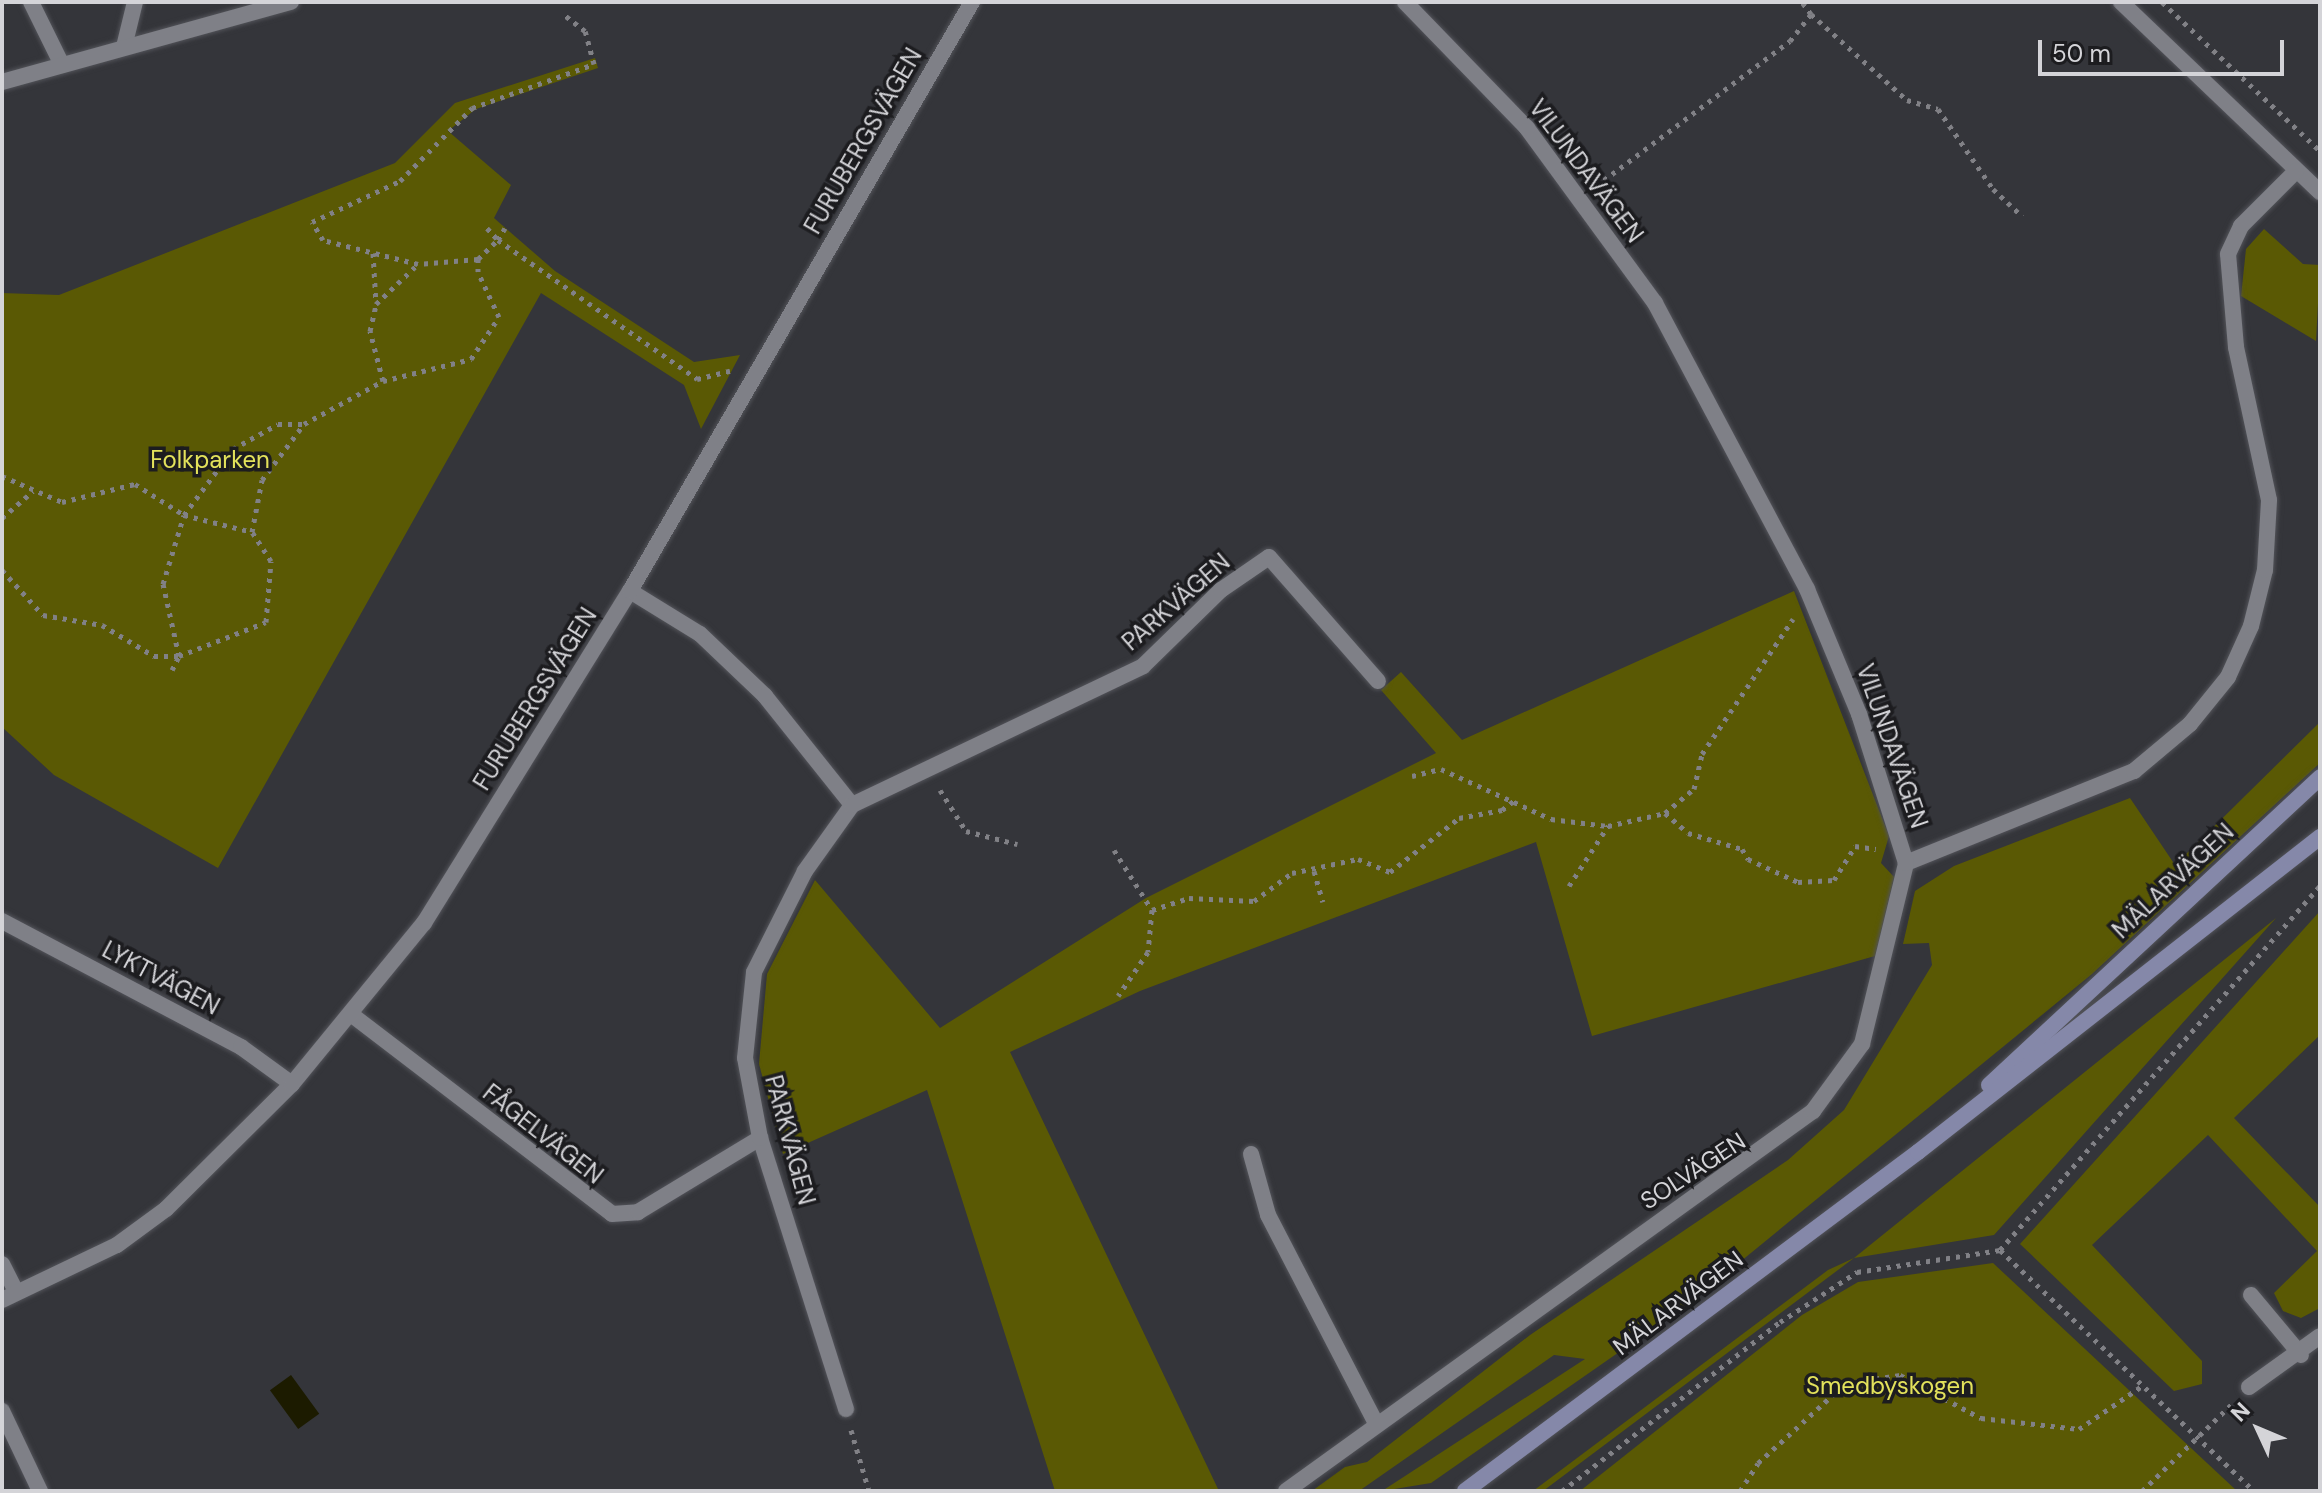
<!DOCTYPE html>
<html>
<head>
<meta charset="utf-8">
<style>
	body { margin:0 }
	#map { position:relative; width:2322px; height:1493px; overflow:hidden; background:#34353a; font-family:"DM Sans",sans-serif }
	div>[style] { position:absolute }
	.green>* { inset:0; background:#5a5904 }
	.water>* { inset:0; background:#1c1b00; transform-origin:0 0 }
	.path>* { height:5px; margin-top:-2.5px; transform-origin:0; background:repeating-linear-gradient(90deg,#818186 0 4px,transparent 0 10px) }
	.roads { filter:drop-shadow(0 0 2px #525359) drop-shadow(0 0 2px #525359) }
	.service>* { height:16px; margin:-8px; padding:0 8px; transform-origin:8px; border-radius:8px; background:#7f8087 }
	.minor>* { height:16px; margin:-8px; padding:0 8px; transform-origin:8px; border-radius:8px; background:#7f8087 }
	.tertiary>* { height:16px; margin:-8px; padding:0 8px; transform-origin:8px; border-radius:8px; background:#7f8087 }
	.secondary>* { height:16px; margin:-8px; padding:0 8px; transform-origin:8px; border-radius:8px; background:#8588a9 }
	span { translate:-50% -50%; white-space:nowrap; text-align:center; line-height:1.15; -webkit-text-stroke:7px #1c1c1f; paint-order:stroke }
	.street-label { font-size:24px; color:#d4d4d8 }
	.park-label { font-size:24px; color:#e3e25b }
	.frame { position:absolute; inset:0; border:4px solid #d4d4d8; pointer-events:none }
	.north { position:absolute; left:2218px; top:1389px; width:80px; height:80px; -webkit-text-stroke:6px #1c1c1f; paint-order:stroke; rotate:314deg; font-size:22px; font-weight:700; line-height:32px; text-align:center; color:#d4d4d8 }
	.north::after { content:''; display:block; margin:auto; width:28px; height:36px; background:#d4d4d8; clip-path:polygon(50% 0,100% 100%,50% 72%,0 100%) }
	.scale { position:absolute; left:2038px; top:40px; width:246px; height:36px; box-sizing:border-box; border:4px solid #d4d4d8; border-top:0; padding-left:10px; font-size:24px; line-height:28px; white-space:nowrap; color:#d4d4d8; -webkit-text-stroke:6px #1c1c1f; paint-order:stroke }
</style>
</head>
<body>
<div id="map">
	<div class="green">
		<div style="clip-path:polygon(595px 58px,598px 68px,476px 109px,448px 131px,511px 185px,494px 218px,555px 271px,694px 362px,740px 355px,701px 429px,684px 385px,541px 293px,218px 868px,54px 775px,2px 727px,2px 293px,59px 295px,395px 163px,455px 103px)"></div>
		<div style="clip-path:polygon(2264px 229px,2303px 264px,2320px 265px,2316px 341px,2241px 296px,2246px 249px)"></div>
		<div style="clip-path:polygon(1794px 591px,1889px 836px,1881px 863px,1894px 877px,1875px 956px,1592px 1036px,1536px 842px,1140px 991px,1010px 1052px,1219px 1491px,1055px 1491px,927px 1090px,783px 1154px,759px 1064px,767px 974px,815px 880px,940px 1028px,1146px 898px,1436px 753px,1381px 690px,1401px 672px,1462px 740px)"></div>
		<div style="clip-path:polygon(2320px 722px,2320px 763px,2092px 974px,1691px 1302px,1431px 1483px,1382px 1491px,1585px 1359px,1554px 1355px,1359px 1491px,1312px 1491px,1345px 1467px,1367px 1462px,1530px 1335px,1788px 1160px,1844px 1110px,1932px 965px,1929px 943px,1903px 944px,1915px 891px,1954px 866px,2130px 798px,2175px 865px)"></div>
		<div style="clip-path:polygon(2320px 911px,2320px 1035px,2234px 1118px,2320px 1207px,2320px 1308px,2301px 1318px,2283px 1311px,2274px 1293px,2317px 1251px,2208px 1135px,2092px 1245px,2202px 1361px,2202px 1384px,2174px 1391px,2020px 1244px)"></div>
		<div style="clip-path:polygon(2276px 918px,1994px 1235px,1854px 1258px,1543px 1491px,1533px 1491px,1828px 1270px,1854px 1258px)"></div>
		<div style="clip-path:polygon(1993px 1263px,2237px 1491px,1580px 1491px,1802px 1315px,1858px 1282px)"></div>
	</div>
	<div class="water">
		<div style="left:291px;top:1375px;width:48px;height:26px;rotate:54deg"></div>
	</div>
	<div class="path">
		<div style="left:2162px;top:2px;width:217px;rotate:43.3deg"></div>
		<div style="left:1811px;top:14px;width:129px;rotate:41.9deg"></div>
		<div style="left:1907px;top:100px;width:32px;rotate:16deg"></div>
		<div style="left:1938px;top:109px;width:97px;rotate:55.5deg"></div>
		<div style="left:1993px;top:189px;width:40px;rotate:43deg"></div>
		<div style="left:1596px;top:186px;width:242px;rotate:-36.8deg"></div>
		<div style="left:1790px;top:41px;width:34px;rotate:-52deg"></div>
		<div style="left:1811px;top:14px;width:15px;rotate:-127deg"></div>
		<div style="left:487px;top:228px;width:16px;rotate:47deg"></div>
		<div style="left:498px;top:240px;width:14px;rotate:-60deg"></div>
		<div style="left:373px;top:253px;width:50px;rotate:86.6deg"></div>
		<div style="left:478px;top:259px;width:60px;rotate:175.2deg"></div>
		<div style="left:418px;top:264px;width:98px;rotate:-165.8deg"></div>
		<div style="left:323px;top:240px;width:21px;rotate:-121deg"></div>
		<div style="left:312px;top:222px;width:97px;rotate:-25deg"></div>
		<div style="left:400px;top:181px;width:103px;rotate:-45.4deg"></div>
		<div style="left:472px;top:108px;width:130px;rotate:-19.8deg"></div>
		<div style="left:594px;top:64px;width:34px;rotate:-105deg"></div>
		<div style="left:585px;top:31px;width:28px;rotate:-142deg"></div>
		<div style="left:383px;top:381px;width:52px;rotate:-104.6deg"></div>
		<div style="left:370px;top:331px;width:28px;rotate:-77deg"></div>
		<div style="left:376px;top:304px;width:57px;rotate:-43.6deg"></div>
		<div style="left:2px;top:476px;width:65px;rotate:23.4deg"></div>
		<div style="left:62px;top:502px;width:75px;rotate:-13.9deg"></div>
		<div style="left:135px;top:484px;width:58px;rotate:32.3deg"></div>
		<div style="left:184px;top:515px;width:70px;rotate:14deg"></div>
		<div style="left:252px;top:532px;width:53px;rotate:-79.1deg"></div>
		<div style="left:262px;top:480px;width:70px;rotate:-53.1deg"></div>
		<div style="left:304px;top:424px;width:90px;rotate:-28.6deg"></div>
		<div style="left:383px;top:381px;width:91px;rotate:-14deg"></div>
		<div style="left:471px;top:359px;width:50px;rotate:-56.3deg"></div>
		<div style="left:499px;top:317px;width:50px;rotate:-115deg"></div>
		<div style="left:478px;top:272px;width:13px;rotate:-90deg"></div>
		<div style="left:478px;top:259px;width:28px;rotate:-44deg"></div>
		<div style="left:498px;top:240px;width:243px;rotate:34.9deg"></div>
		<div style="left:697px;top:379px;width:34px;rotate:-14deg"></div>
		<div style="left:2px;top:518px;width:41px;rotate:-41.1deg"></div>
		<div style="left:2px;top:570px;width:61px;rotate:47.7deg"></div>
		<div style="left:43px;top:615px;width:60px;rotate:9.6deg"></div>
		<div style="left:102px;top:625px;width:61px;rotate:30.8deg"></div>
		<div style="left:154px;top:656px;width:25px"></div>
		<div style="left:179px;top:656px;width:74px;rotate:-102.5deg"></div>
		<div style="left:163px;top:584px;width:72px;rotate:-73.1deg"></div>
		<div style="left:184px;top:515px;width:82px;rotate:-53.4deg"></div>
		<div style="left:233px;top:449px;width:51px;rotate:-29.1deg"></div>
		<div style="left:278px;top:424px;width:25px"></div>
		<div style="left:172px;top:670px;width:16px;rotate:-63deg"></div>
		<div style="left:179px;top:656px;width:93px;rotate:-21.3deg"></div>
		<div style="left:266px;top:622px;width:61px;rotate:-85.3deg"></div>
		<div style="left:271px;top:561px;width:35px;rotate:-123deg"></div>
		<div style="left:1412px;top:776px;width:30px;rotate:-14deg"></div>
		<div style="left:1441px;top:769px;width:121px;rotate:24.4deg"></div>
		<div style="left:1551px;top:819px;width:57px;rotate:7deg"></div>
		<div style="left:1608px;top:826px;width:58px;rotate:-12.8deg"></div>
		<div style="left:1665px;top:813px;width:30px;rotate:41deg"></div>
		<div style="left:1688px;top:833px;width:56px;rotate:16.5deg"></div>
		<div style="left:1742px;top:849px;width:12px;rotate:59deg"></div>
		<div style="left:1748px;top:859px;width:55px;rotate:24.7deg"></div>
		<div style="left:1798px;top:882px;width:36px;rotate:-3deg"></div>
		<div style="left:1834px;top:880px;width:40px;rotate:-58deg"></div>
		<div style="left:1855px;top:846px;width:21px;rotate:8deg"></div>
		<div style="left:940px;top:790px;width:49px;rotate:57.6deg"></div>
		<div style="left:966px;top:831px;width:53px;rotate:14.3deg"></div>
		<div style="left:1665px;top:813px;width:38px;rotate:-40deg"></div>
		<div style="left:1694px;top:789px;width:36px;rotate:-77deg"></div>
		<div style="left:1702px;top:754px;width:163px;rotate:-56deg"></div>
		<div style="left:1114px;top:850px;width:71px;rotate:57.7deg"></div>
		<div style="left:1152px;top:910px;width:42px;rotate:95.4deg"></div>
		<div style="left:1148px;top:952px;width:53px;rotate:124.3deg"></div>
		<div style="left:1314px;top:871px;width:32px;rotate:74deg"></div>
		<div style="left:1569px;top:886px;width:72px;rotate:-57deg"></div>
		<div style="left:1152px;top:910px;width:39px;rotate:-18deg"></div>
		<div style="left:1189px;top:898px;width:65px;rotate:2.6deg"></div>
		<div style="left:1254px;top:901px;width:47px;rotate:-36.4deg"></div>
		<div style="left:1292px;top:873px;width:67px;rotate:-12deg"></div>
		<div style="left:1358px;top:859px;width:35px;rotate:22deg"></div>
		<div style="left:1390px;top:872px;width:88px;rotate:-38deg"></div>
		<div style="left:1459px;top:818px;width:44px;rotate:-10.5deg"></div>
		<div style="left:1502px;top:810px;width:18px;rotate:-38deg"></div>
		<div style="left:2000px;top:1250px;width:350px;rotate:43.5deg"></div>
		<div style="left:851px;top:1430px;width:64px;rotate:73.6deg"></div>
		<div style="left:1562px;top:1491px;width:276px;rotate:-37.8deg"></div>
		<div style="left:1780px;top:1322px;width:92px;rotate:-33deg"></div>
		<div style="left:1857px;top:1272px;width:145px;rotate:-8.7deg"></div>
		<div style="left:2000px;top:1250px;width:485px;rotate:-48.7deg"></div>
		<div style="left:1740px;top:1491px;width:33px;rotate:-57deg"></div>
		<div style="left:1758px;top:1463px;width:119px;rotate:-42.3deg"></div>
		<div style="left:1846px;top:1383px;width:55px;rotate:-8.4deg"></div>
		<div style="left:1900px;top:1375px;width:92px;rotate:28deg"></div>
		<div style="left:1981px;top:1418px;width:99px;rotate:6.4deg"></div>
		<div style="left:2079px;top:1429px;width:76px;rotate:-34.3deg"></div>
		<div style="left:2142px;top:1491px;width:128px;rotate:-44.1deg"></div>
	</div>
	<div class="roads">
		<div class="service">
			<div style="left:2px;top:1264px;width:31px;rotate:63deg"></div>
			<div style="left:2251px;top:1295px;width:78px;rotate:50.2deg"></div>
		</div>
		<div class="minor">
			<div style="left:31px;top:2px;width:70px;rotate:63.8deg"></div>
			<div style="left:2121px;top:2px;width:275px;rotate:43.7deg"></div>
			<div style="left:124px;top:47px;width:46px;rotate:-76.3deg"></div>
			<div style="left:2px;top:82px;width:300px;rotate:-15.5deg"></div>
			<div style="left:630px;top:591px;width:82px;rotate:31.6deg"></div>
			<div style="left:700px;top:634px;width:90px;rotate:43.6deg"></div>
			<div style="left:765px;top:696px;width:139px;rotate:51.4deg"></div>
			<div style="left:1906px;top:863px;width:246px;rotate:-22deg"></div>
			<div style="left:2134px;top:771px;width:73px;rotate:-40deg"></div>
			<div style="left:2190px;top:724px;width:60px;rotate:-51deg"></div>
			<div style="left:2228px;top:677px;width:56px;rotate:-65.7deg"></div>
			<div style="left:2251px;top:626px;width:58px;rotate:-76deg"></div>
			<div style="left:2265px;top:570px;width:70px;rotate:-86.7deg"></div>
			<div style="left:2269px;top:500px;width:157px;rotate:-102.2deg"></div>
			<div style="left:2236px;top:347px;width:93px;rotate:-94.9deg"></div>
			<div style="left:2228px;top:254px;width:31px;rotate:-65deg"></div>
			<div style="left:2241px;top:226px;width:78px;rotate:-45deg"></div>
			<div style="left:2px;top:921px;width:270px;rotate:27.8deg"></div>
			<div style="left:241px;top:1047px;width:63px;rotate:36deg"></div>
			<div style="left:352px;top:1015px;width:327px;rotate:37.4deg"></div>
			<div style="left:612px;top:1214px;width:26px;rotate:-4deg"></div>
			<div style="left:638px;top:1212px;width:143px;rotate:-31.2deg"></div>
			<div style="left:1251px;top:1154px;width:63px;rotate:74.4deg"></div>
			<div style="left:1268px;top:1215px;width:234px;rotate:62.6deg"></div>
			<div style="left:2px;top:1300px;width:127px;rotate:-25.6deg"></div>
			<div style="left:117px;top:1245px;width:61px;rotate:-36.3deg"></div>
			<div style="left:166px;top:1209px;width:177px;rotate:-44.8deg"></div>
			<div style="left:292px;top:1084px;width:208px;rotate:-50.7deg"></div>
			<div style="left:424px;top:923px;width:391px;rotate:-58.2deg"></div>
			<div style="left:630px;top:591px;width:681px;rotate:-59.86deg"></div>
			<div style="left:2249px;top:1387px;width:87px;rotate:-35.7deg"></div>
			<div style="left:846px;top:1409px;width:284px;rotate:-107.6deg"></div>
			<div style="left:760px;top:1138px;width:81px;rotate:-100.6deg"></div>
			<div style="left:745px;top:1058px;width:86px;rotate:-84deg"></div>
			<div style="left:754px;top:972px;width:113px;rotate:-63.2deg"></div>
			<div style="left:805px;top:871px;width:81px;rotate:-54.5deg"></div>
			<div style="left:852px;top:805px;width:322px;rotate:-25.5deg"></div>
			<div style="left:1143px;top:666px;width:109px;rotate:-44.3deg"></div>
			<div style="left:1221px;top:590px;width:58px;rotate:-34.5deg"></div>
			<div style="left:1269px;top:557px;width:165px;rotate:48.7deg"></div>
			<div style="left:1286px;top:1491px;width:650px;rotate:-35.79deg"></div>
			<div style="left:1813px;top:1111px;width:83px;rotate:-53.8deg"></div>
			<div style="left:1862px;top:1044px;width:186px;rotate:-76.3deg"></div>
			<div style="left:1906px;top:863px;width:156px;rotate:-107.5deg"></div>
			<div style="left:1859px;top:714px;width:135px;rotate:-112.6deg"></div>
			<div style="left:1807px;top:589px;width:324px;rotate:-118deg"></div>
			<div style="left:1655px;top:303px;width:217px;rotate:-126.2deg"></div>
			<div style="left:1527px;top:128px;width:175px;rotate:-134.1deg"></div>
		</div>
		<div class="tertiary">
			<div style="left:2px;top:1411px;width:89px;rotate:64.6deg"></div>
		</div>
		<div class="secondary">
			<div style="left:1989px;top:1085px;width:452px;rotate:-42.9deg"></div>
			<div style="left:1465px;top:1491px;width:566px;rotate:-36.81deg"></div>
			<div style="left:1918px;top:1152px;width:511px;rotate:-38.08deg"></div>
		</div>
	</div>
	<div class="street-label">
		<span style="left:863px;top:141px;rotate:-60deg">FURUBERGSVÄGEN</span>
		<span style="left:1586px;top:171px;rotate:53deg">VILUNDAVÄGEN</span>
		<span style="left:1176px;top:602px;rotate:-41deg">PARKVÄGEN</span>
		<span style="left:535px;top:699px;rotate:-58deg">FURUBERGSVÄGEN</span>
		<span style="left:1892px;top:746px;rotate:71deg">VILUNDAVÄGEN</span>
		<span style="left:2173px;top:881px;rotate:-43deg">MÄLARVÄGEN</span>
		<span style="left:161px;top:978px;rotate:28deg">LYKTVÄGEN</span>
		<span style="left:543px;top:1134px;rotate:38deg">FÅGELVÄGEN</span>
		<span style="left:790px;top:1140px;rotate:75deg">PARKVÄGEN</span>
		<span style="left:1693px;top:1171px;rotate:-33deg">SOLVÄGEN</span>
		<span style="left:1678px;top:1303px;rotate:-37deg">MÄLARVÄGEN</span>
	</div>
	<div class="park-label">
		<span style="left:210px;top:460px">Folkparken</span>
		<span style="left:1890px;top:1386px">Smedbyskogen</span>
	</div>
	<div class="frame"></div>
	<div class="north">N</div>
	<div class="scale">50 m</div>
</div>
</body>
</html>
